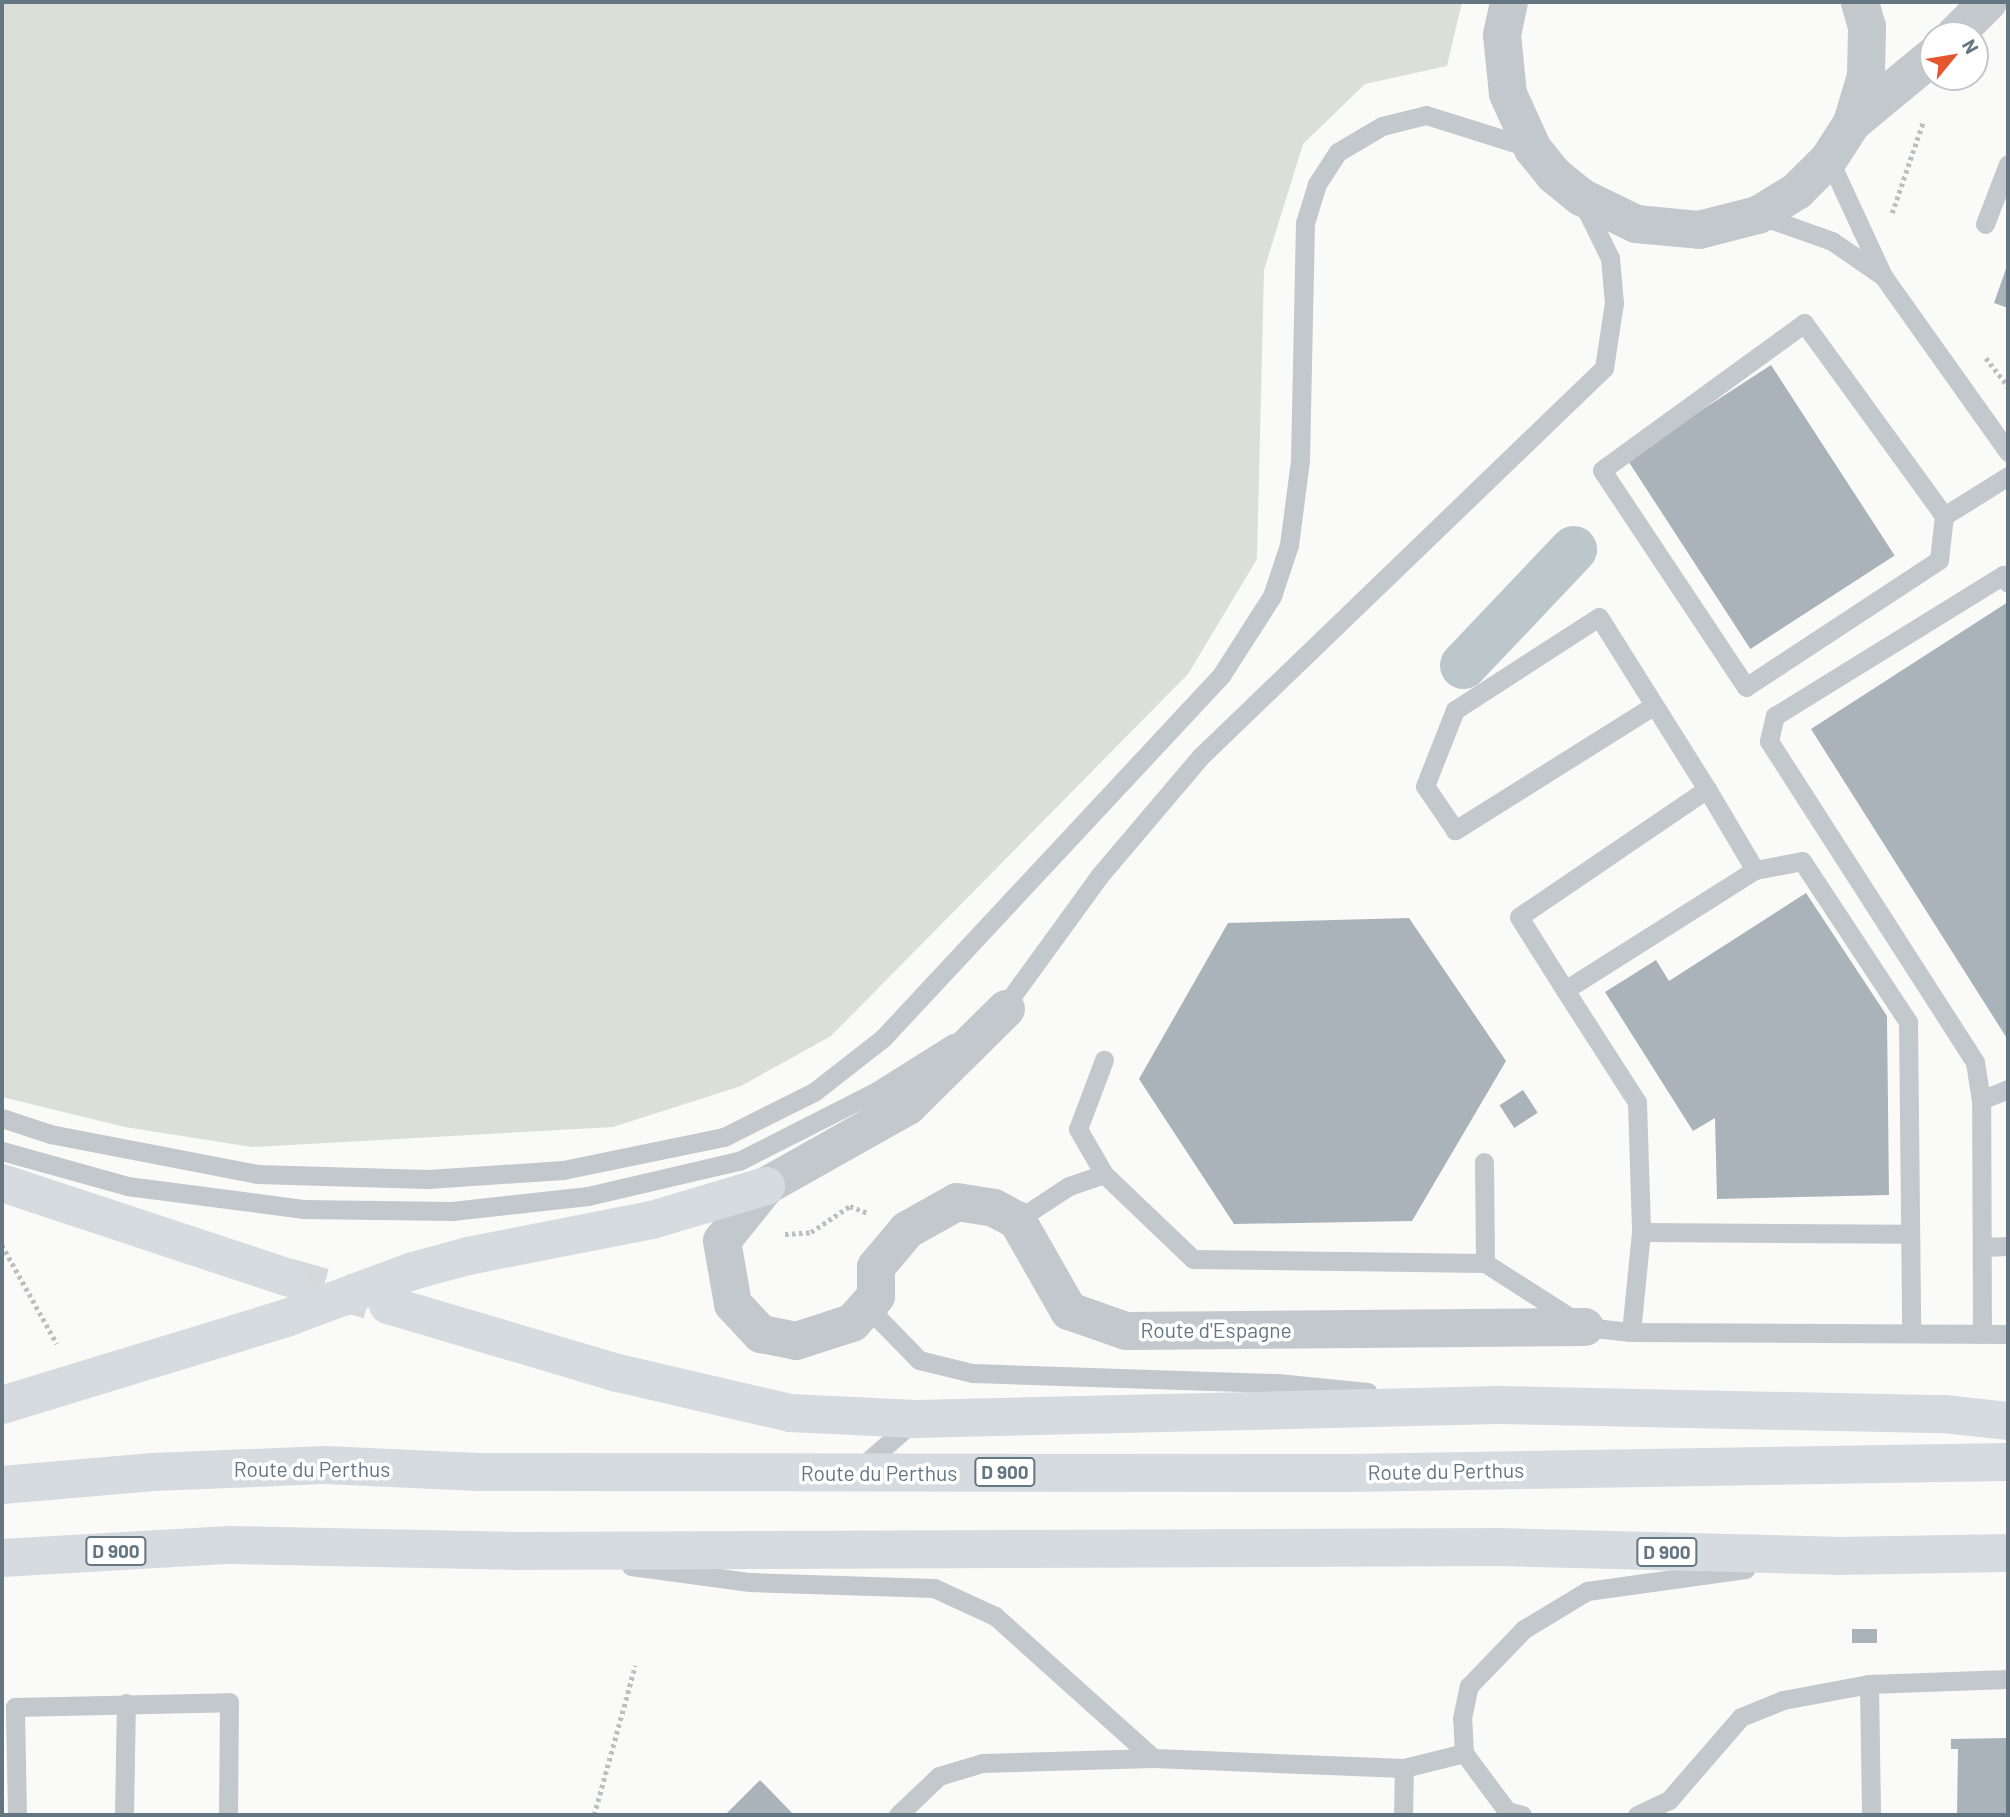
<!DOCTYPE html>
<html>
<head>
<meta charset="utf-8">
<style>
	body { margin:0 }
	#map { position:relative; width:2010px; height:1817px; overflow:hidden; background:#fafaf8; font-family:Barlow,sans-serif }
	div>[style] { position:absolute }
	.green>* { inset:0; background:#dadfd7 }
	.canal>* { height:47px; margin:-23.5px; padding:0 23.5px; transform-origin:23.5px; border-radius:23.5px; background:#bbc7cb }
	.building>* { inset:0; background:#aab3b9; transform-origin:0 0 }
	.primary-tunnel>* { height:38px; margin-top:-19px; transform-origin:0; background:repeating-linear-gradient(90deg,#d5d9db 0 38px,transparent 0 57px) }
	.path>* { height:4.5px; margin-top:-2.25px; transform-origin:0; background:repeating-linear-gradient(90deg,#bbbfc2 0 3.5px,transparent 0 7px) }
	.service>* { height:19px; margin:-9.5px; padding:0 9.5px; transform-origin:9.5px; border-radius:9.5px; background:#c3c8cc }
	.minor>* { height:38px; margin:-19px; padding:0 19px; transform-origin:19px; border-radius:19px; background:#c3c8cc }
	.primary>* { height:38px; margin:-19px; padding:0 19px; transform-origin:19px; border-radius:19px; background:#d6dbdf }
	span { translate:-50% -50%; white-space:nowrap; text-align:center; line-height:1.15; -webkit-text-stroke:7px #fff; paint-order:stroke }
	.shield-label span { padding:2px 5px; background:#fff; border:2px solid; border-radius:5px; -webkit-text-stroke-width:0 }
	.shield-label { font-size:19px; color:#657683; font-weight:700 }
	.street-label { font-size:21px; color:#657683 }
	.frame { position:absolute; inset:0; border:4px solid #657683; pointer-events:none }
	.north { position:absolute; left:1919px; top:21px; width:70px; height:70px; box-sizing:border-box; background:#fff; border:2px solid #c1c8cd; border-radius:50%; rotate:60deg; font-size:19px; font-weight:700; line-height:28px; text-align:center; color:#657683 }
	.north::after { content:''; display:block; margin:auto; width:24px; height:32px; background:#e4572e; clip-path:polygon(50% 0,100% 100%,50% 72%,0 100%) }
</style>
</head>
<body>
<div id="map">
	<div class="green">
		<div style="clip-path:polygon(2px 2px,1462px 2px,1447px 66px,1365px 84px,1303px 144px,1264px 270px,1257px 559px,1188px 674px,831px 1036px,741px 1086px,613px 1127px,252px 1147px,125px 1127px,2px 1097px)"></div>
	</div>
	<div class="canal">
		<div style="left:1463px;top:665px;width:160px;rotate:-46.5deg"></div>
	</div>
	<div class="building">
		<div style="clip-path:polygon(2008px 263px,2008px 308px,1994px 303px)"></div>
		<div style="left:1771px;top:365px;width:227px;height:172px;rotate:57deg"></div>
		<div style="clip-path:polygon(2008px 602px,2008px 1040px,1811px 729px)"></div>
		<div style="clip-path:polygon(1806px 893px,1887px 1016px,1889px 1195px,1717px 1199px,1715px 1118px,1693px 1131px,1605px 992px,1656px 960px,1669px 981px)"></div>
		<div style="clip-path:polygon(1409px 918px,1506px 1061px,1412px 1221px,1234px 1224px,1139px 1079px,1228px 923px)"></div>
		<div style="left:1523px;top:1090px;width:27px;height:28px;rotate:57deg"></div>
		<div style="left:1877px;top:1629px;width:14px;height:25px;rotate:90deg"></div>
		<div style="clip-path:polygon(2008px 1738px,2008px 1815px,1957px 1815px,1958px 1749px,1951px 1749px,1951px 1739px)"></div>
		<div style="clip-path:polygon(760px 1780px,794px 1815px,725px 1815px)"></div>
	</div>
	<div class="primary-tunnel">
		<div style="left:287px;top:1277px;width:85px;rotate:15.7deg"></div>
	</div>
	<div class="path">
		<div style="left:1892px;top:213px;width:96px;rotate:-71.2deg"></div>
		<div style="left:1986px;top:358px;width:36px;rotate:52deg"></div>
		<div style="left:785px;top:1234px;width:26px;rotate:-4deg"></div>
		<div style="left:811px;top:1232px;width:47px;rotate:-33.7deg"></div>
		<div style="left:850px;top:1206px;width:19px;rotate:21deg"></div>
		<div style="left:2px;top:1245px;width:113px;rotate:60.9deg"></div>
		<div style="left:594px;top:1815px;width:155px;rotate:-74.6deg"></div>
	</div>
	<div class="service">
		<div style="left:1759px;top:215px;width:77px;rotate:19.6deg"></div>
		<div style="left:1832px;top:241px;width:62px;rotate:34.5deg"></div>
		<div style="left:1883px;top:276px;width:129px;rotate:-114.8deg"></div>
		<div style="left:1985px;top:224px;width:64px;rotate:-69deg"></div>
		<div style="left:1883px;top:276px;width:216px;rotate:54.6deg"></div>
		<div style="left:1804px;top:323px;width:238px;rotate:54deg"></div>
		<div style="left:1944px;top:516px;width:44px;rotate:96.5deg"></div>
		<div style="left:1939px;top:560px;width:231px;rotate:146.7deg"></div>
		<div style="left:1746px;top:687px;width:260px;rotate:-123.6deg"></div>
		<div style="left:1602px;top:470px;width:250px;rotate:-36deg"></div>
		<div style="left:1944px;top:516px;width:75px;rotate:-32deg"></div>
		<div style="left:1653px;top:706px;width:234px;rotate:147.9deg"></div>
		<div style="left:1455px;top:830px;width:53px;rotate:-124.3deg"></div>
		<div style="left:1425px;top:786px;width:82px;rotate:-68.5deg"></div>
		<div style="left:1455px;top:710px;width:171px;rotate:-32.9deg"></div>
		<div style="left:1599px;top:617px;width:203px;rotate:57.9deg"></div>
		<div style="left:1755px;top:870px;width:48px;rotate:-10.8deg"></div>
		<div style="left:1802px;top:861px;width:193px;rotate:56.6deg"></div>
		<div style="left:1908px;top:1022px;width:311px;rotate:89.4deg"></div>
		<div style="left:1565px;top:990px;width:225px;rotate:-32.3deg"></div>
		<div style="left:1755px;top:870px;width:94px;rotate:-120.7deg"></div>
		<div style="left:1707px;top:789px;width:227px;rotate:145.8deg"></div>
		<div style="left:1519px;top:917px;width:86px;rotate:57.8deg"></div>
		<div style="left:1565px;top:990px;width:133px;rotate:57.3deg"></div>
		<div style="left:1637px;top:1102px;width:130px;rotate:88.2deg"></div>
		<div style="left:1641px;top:1232px;width:100px;rotate:95.7deg"></div>
		<div style="left:999px;top:1014px;width:172px;rotate:-54deg"></div>
		<div style="left:1100px;top:875px;width:155px;rotate:-49.7deg"></div>
		<div style="left:1200px;top:757px;width:561px;rotate:-43.92deg"></div>
		<div style="left:1604px;top:368px;width:66px;rotate:-81.3deg"></div>
		<div style="left:1614px;top:303px;width:45px;rotate:-95.1deg"></div>
		<div style="left:1610px;top:258px;width:64px;rotate:-116.2deg"></div>
		<div style="left:1981px;top:1100px;width:38px;rotate:-99deg"></div>
		<div style="left:1975px;top:1062px;width:381px;rotate:-122.7deg"></div>
		<div style="left:1769px;top:741px;width:26px;rotate:-77deg"></div>
		<div style="left:1775px;top:716px;width:268px;rotate:-31.7deg"></div>
		<div style="left:2003px;top:575px;width:9px;rotate:58deg"></div>
		<div style="left:2px;top:1118px;width:51px;rotate:18.4deg"></div>
		<div style="left:50px;top:1134px;width:211px;rotate:10.9deg"></div>
		<div style="left:257px;top:1174px;width:171px;rotate:1.7deg"></div>
		<div style="left:428px;top:1179px;width:135px;rotate:-3.8deg"></div>
		<div style="left:563px;top:1170px;width:164px;rotate:-11.6deg"></div>
		<div style="left:724px;top:1137px;width:101px;rotate:-26.6deg"></div>
		<div style="left:814px;top:1092px;width:88px;rotate:-38deg"></div>
		<div style="left:883px;top:1038px;width:497px;rotate:-47deg"></div>
		<div style="left:1222px;top:674px;width:93px;rotate:-57.3deg"></div>
		<div style="left:1272px;top:596px;width:54px;rotate:-71.6deg"></div>
		<div style="left:1289px;top:545px;width:86px;rotate:-82.6deg"></div>
		<div style="left:1300px;top:460px;width:237px;rotate:-88.8deg"></div>
		<div style="left:1305px;top:223px;width:41px;rotate:-72.9deg"></div>
		<div style="left:1317px;top:184px;width:38px;rotate:-57deg"></div>
		<div style="left:1338px;top:152px;width:51px;rotate:-30.6deg"></div>
		<div style="left:1382px;top:126px;width:45px;rotate:-14deg"></div>
		<div style="left:1426px;top:115px;width:110px;rotate:17.4deg"></div>
		<div style="left:2px;top:1151px;width:130px;rotate:15.6deg"></div>
		<div style="left:127px;top:1186px;width:177px;rotate:7.4deg"></div>
		<div style="left:303px;top:1209px;width:149px;rotate:0.8deg"></div>
		<div style="left:452px;top:1211px;width:137px;rotate:-6.3deg"></div>
		<div style="left:588px;top:1196px;width:155px;rotate:-13.1deg"></div>
		<div style="left:739px;top:1161px;width:153px;rotate:-26.9deg"></div>
		<div style="left:875px;top:1092px;width:92px;rotate:-32.1deg"></div>
		<div style="left:1484px;top:1162px;width:101px;rotate:89.4deg"></div>
		<div style="left:1104px;top:1174px;width:52px;rotate:-120deg"></div>
		<div style="left:1078px;top:1129px;width:74px;rotate:-69.4deg"></div>
		<div style="left:1017px;top:1220px;width:62px;rotate:-33.2deg"></div>
		<div style="left:1069px;top:1186px;width:37px;rotate:-19deg"></div>
		<div style="left:1104px;top:1174px;width:123px;rotate:43.7deg"></div>
		<div style="left:1193px;top:1259px;width:292px;rotate:0.8deg"></div>
		<div style="left:1485px;top:1263px;width:119px;rotate:32.6deg"></div>
		<div style="left:1585px;top:1327px;width:46px;rotate:6.2deg"></div>
		<div style="left:1631px;top:1332px;width:377px;rotate:0.3deg"></div>
		<div style="left:1641px;top:1232px;width:268px;rotate:0.4deg"></div>
		<div style="left:1982px;top:1247px;width:26px;rotate:-2deg"></div>
		<div style="left:876px;top:1298px;width:20px;rotate:84deg"></div>
		<div style="left:878px;top:1318px;width:59px;rotate:45.7deg"></div>
		<div style="left:919px;top:1360px;width:55px;rotate:13.8deg"></div>
		<div style="left:972px;top:1373px;width:305px;rotate:1.9deg"></div>
		<div style="left:1277px;top:1383px;width:91px;rotate:5.6deg"></div>
		<div style="left:1982px;top:1334px;width:234px;rotate:-90.2deg"></div>
		<div style="left:1981px;top:1100px;width:29px;rotate:-22deg"></div>
		<div style="left:859px;top:1469px;width:74px;rotate:-41.2deg"></div>
		<div style="left:631px;top:1566px;width:120px;rotate:7.7deg"></div>
		<div style="left:750px;top:1582px;width:184px;rotate:1.9deg"></div>
		<div style="left:934px;top:1588px;width:67px;rotate:24.7deg"></div>
		<div style="left:995px;top:1616px;width:212px;rotate:41.9deg"></div>
		<div style="left:1153px;top:1758px;width:251px;rotate:2.3deg"></div>
		<div style="left:1404px;top:1768px;width:62px;rotate:-14deg"></div>
		<div style="left:1869px;top:1684px;width:131px;rotate:89.1deg"></div>
		<div style="left:17px;top:1815px;width:108px;rotate:-91.1deg"></div>
		<div style="left:15px;top:1707px;width:214px;rotate:-1.3deg"></div>
		<div style="left:229px;top:1702px;width:113px;rotate:90.5deg"></div>
		<div style="left:124px;top:1815px;width:112px;rotate:-89deg"></div>
		<div style="left:898px;top:1815px;width:57px;rotate:-43.6deg"></div>
		<div style="left:939px;top:1776px;width:45px;rotate:-16.8deg"></div>
		<div style="left:982px;top:1763px;width:171px;rotate:-1.7deg"></div>
		<div style="left:1403px;top:1815px;width:47px;rotate:-88.8deg"></div>
		<div style="left:1522px;top:1815px;width:16px;rotate:-165deg"></div>
		<div style="left:1507px;top:1811px;width:72px;rotate:-126.6deg"></div>
		<div style="left:1464px;top:1753px;width:35px;rotate:-93deg"></div>
		<div style="left:1462px;top:1718px;width:33px;rotate:-78deg"></div>
		<div style="left:1469px;top:1686px;width:79px;rotate:-46deg"></div>
		<div style="left:1524px;top:1629px;width:74px;rotate:-31.1deg"></div>
		<div style="left:1587px;top:1591px;width:160px;rotate:-7.9deg"></div>
		<div style="left:1637px;top:1815px;width:35px;rotate:-25deg"></div>
		<div style="left:1669px;top:1800px;width:110px;rotate:-49.1deg"></div>
		<div style="left:1741px;top:1717px;width:45px;rotate:-22deg"></div>
		<div style="left:1783px;top:1700px;width:87px;rotate:-10.5deg"></div>
		<div style="left:1869px;top:1684px;width:139px;rotate:-2.1deg"></div>
	</div>
	<div class="minor">
		<div style="left:1509px;top:2px;width:34px;rotate:102deg"></div>
		<div style="left:1502px;top:35px;width:59px;rotate:84.2deg"></div>
		<div style="left:1508px;top:94px;width:60px;rotate:65.6deg"></div>
		<div style="left:1533px;top:149px;width:33px;rotate:51deg"></div>
		<div style="left:1554px;top:175px;width:35px;rotate:39deg"></div>
		<div style="left:1581px;top:197px;width:61px;rotate:26.1deg"></div>
		<div style="left:1636px;top:224px;width:63px;rotate:5.4deg"></div>
		<div style="left:1699px;top:230px;width:61px;rotate:-14.3deg"></div>
		<div style="left:1758px;top:215px;width:46px;rotate:-31.6deg"></div>
		<div style="left:1797px;top:191px;width:45px;rotate:-45deg"></div>
		<div style="left:1829px;top:159px;width:43px;rotate:-57.4deg"></div>
		<div style="left:1852px;top:123px;width:49px;rotate:-73.4deg"></div>
		<div style="left:1866px;top:76px;width:49px;rotate:-88.8deg"></div>
		<div style="left:1867px;top:27px;width:26px;rotate:-106deg"></div>
		<div style="left:1955px;top:35px;width:47px;rotate:-45deg"></div>
		<div style="left:1852px;top:123px;width:105px;rotate:-39.6deg"></div>
		<div style="left:1006px;top:1009px;width:138px;rotate:135.3deg"></div>
		<div style="left:908px;top:1106px;width:163px;rotate:150.6deg"></div>
		<div style="left:766px;top:1186px;width:70px;rotate:128.7deg"></div>
		<div style="left:722px;top:1241px;width:64px;rotate:80.1deg"></div>
		<div style="left:733px;top:1304px;width:41px;rotate:47deg"></div>
		<div style="left:761px;top:1334px;width:36px;rotate:11deg"></div>
		<div style="left:796px;top:1341px;width:59px;rotate:-17.8deg"></div>
		<div style="left:852px;top:1323px;width:36px;rotate:-48deg"></div>
		<div style="left:876px;top:1296px;width:29px;rotate:-90deg"></div>
		<div style="left:876px;top:1267px;width:48px;rotate:-50deg"></div>
		<div style="left:907px;top:1230px;width:57px;rotate:-29.2deg"></div>
		<div style="left:957px;top:1202px;width:37px;rotate:9deg"></div>
		<div style="left:994px;top:1208px;width:26px;rotate:28deg"></div>
		<div style="left:1017px;top:1220px;width:105px;rotate:60.3deg"></div>
		<div style="left:1069px;top:1311px;width:60px;rotate:19.3deg"></div>
		<div style="left:1126px;top:1331px;width:459px;rotate:-0.5deg"></div>
	</div>
	<div class="primary">
		<div style="left:2px;top:1183px;width:300px;rotate:18.3deg"></div>
		<div style="left:388px;top:1305px;width:240px;rotate:16.5deg"></div>
		<div style="left:618px;top:1373px;width:177px;rotate:13.1deg"></div>
		<div style="left:790px;top:1413px;width:126px;rotate:2.7deg"></div>
		<div style="left:916px;top:1419px;width:582px;rotate:-1.38deg"></div>
		<div style="left:1498px;top:1405px;width:446px;rotate:1.2deg"></div>
		<div style="left:1944px;top:1414px;width:64px;rotate:6.2deg"></div>
		<div style="left:2px;top:1405px;width:300px;rotate:-17deg"></div>
		<div style="left:289px;top:1317px;width:132px;rotate:-20.4deg"></div>
		<div style="left:413px;top:1271px;width:57px;rotate:-15.3deg"></div>
		<div style="left:468px;top:1256px;width:187px;rotate:-11.1deg"></div>
		<div style="left:652px;top:1220px;width:119px;rotate:-16.6deg"></div>
		<div style="left:2px;top:1485px;width:152px;rotate:-4.9deg"></div>
		<div style="left:153px;top:1472px;width:172px;rotate:-2.3deg"></div>
		<div style="left:325px;top:1465px;width:153px;rotate:2.6deg"></div>
		<div style="left:478px;top:1472px;width:871px;rotate:0.07deg"></div>
		<div style="left:1349px;top:1473px;width:659px;rotate:-0.96deg"></div>
		<div style="left:2px;top:1558px;width:228px;rotate:-3.3deg"></div>
		<div style="left:230px;top:1545px;width:282px;rotate:1.2deg"></div>
		<div style="left:512px;top:1551px;width:987px;rotate:-0.23deg"></div>
		<div style="left:1499px;top:1547px;width:337px;rotate:1.5deg"></div>
		<div style="left:1836px;top:1556px;width:172px;rotate:-1deg"></div>
	</div>
	<div class="shield-label">
		<span style="left:1005px;top:1472px">D 900</span>
		<span style="left:116px;top:1551px">D 900</span>
		<span style="left:1667px;top:1552px">D 900</span>
	</div>
	<div class="street-label">
		<span style="left:1216px;top:1330px">Route d'Espagne</span>
		<span style="left:312px;top:1469px">Route du Perthus</span>
		<span style="left:1446px;top:1471px;rotate:-1deg">Route du Perthus</span>
		<span style="left:879px;top:1473px">Route du Perthus</span>
	</div>
	<div class="frame"></div>
	<div class="north">N</div>
</div>
</body>
</html>
